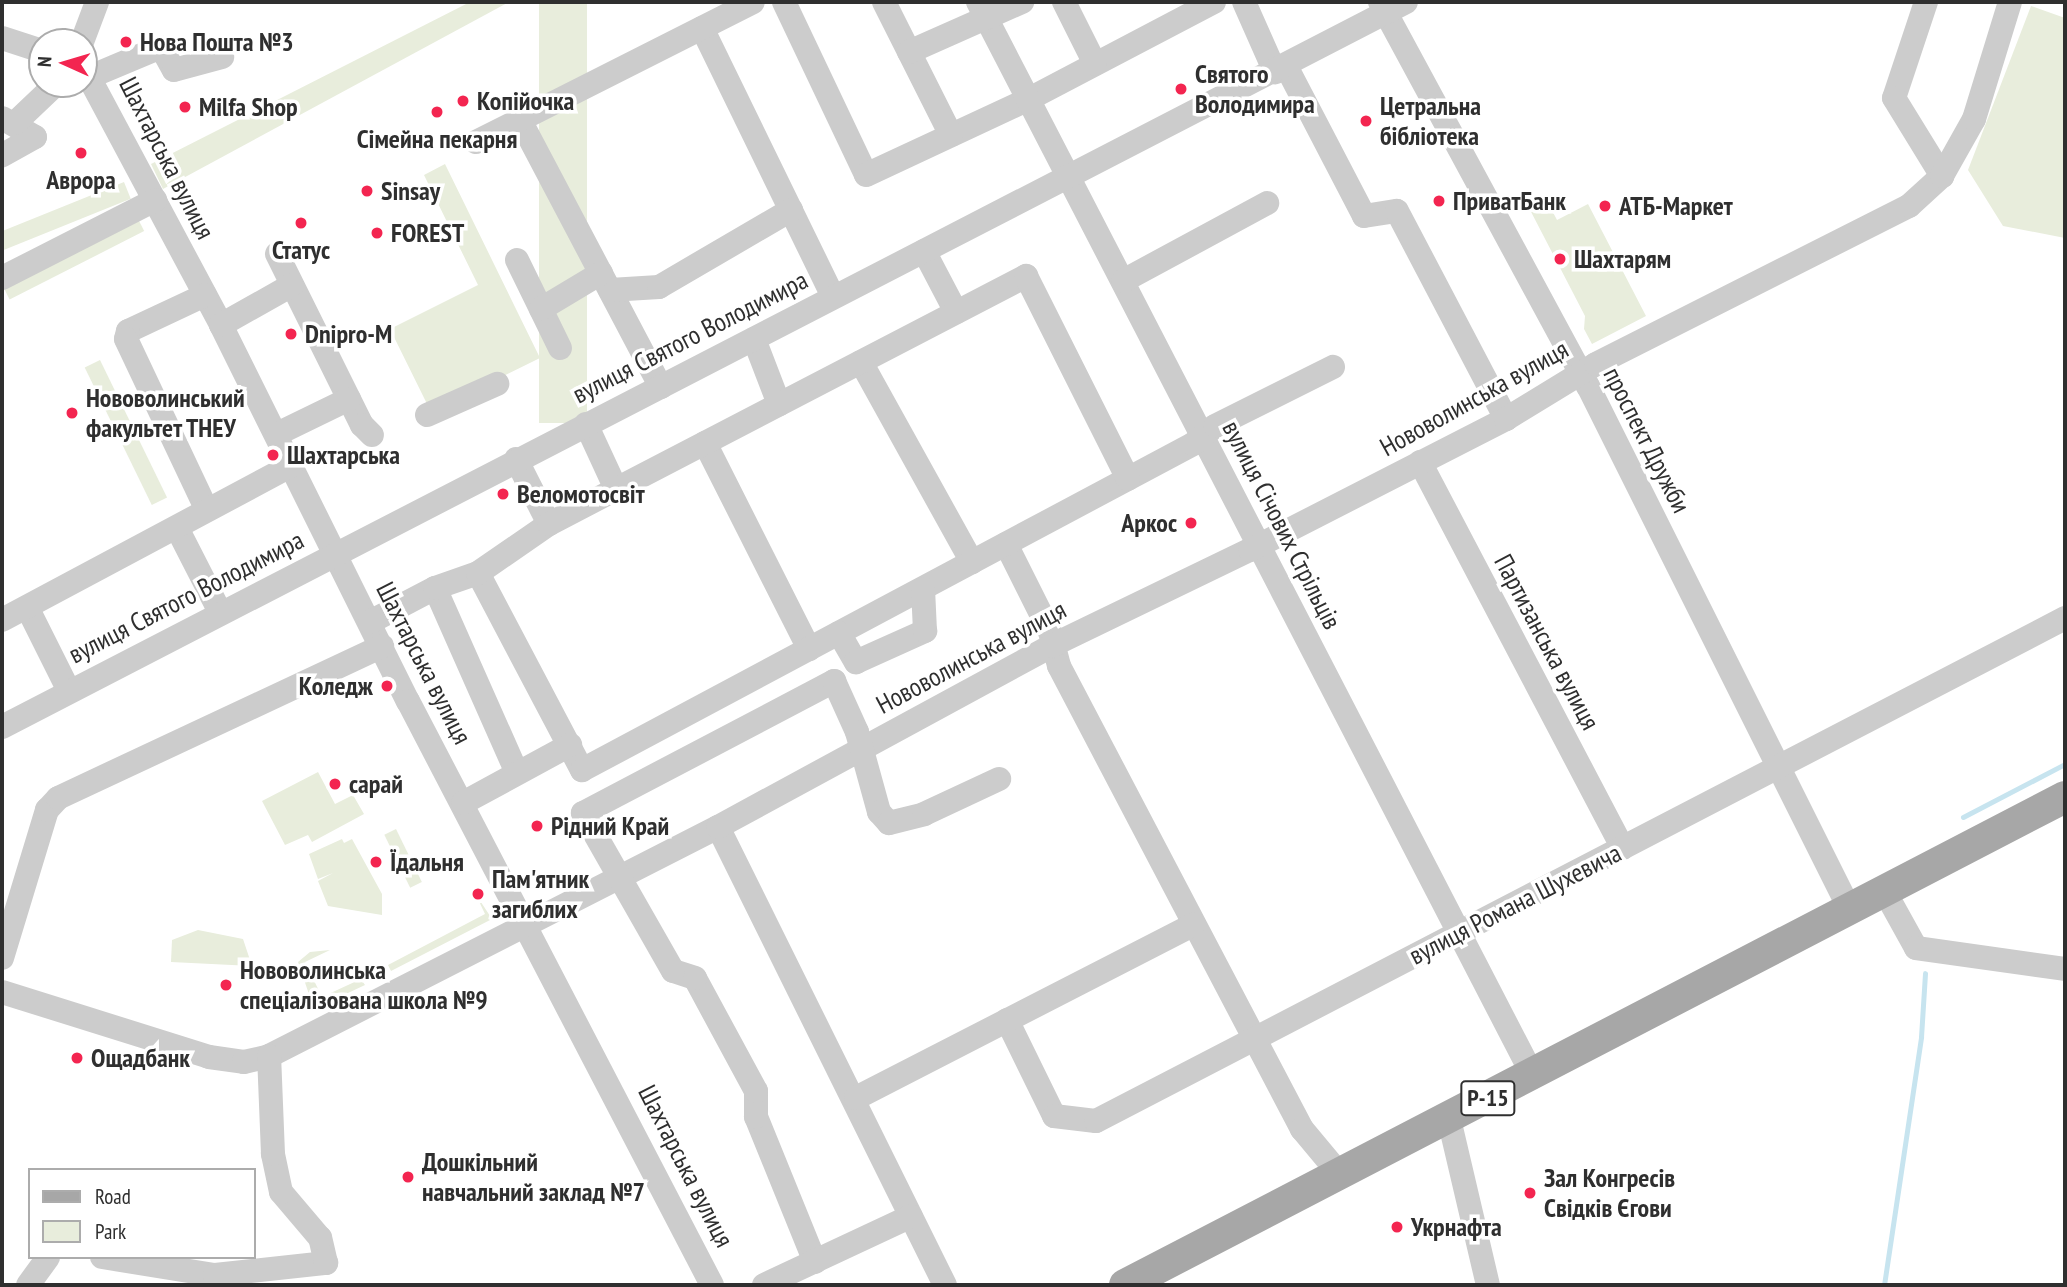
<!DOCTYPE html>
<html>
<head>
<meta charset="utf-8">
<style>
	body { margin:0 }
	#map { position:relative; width:2067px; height:1287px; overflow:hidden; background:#fff; font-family:"PT Sans Narrow",sans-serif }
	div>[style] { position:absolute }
	.green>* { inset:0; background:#e8eddc; transform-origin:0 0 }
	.stream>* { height:5px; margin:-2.5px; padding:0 2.5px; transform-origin:2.5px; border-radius:2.5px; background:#c7e4ef }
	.minor>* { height:24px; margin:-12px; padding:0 12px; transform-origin:12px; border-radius:12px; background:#ccc }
	.major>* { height:32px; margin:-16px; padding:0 16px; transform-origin:16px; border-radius:16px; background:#a7a7a7 }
	.dots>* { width:19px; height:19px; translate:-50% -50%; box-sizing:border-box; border:4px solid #fff; border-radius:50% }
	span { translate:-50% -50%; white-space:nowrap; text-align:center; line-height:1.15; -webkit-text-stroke:7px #fff; paint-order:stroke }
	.shield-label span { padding:2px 5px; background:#fff; border:2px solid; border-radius:5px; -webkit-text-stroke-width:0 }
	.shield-label { font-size:24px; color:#2f2f2f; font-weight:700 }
	.poi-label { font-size:26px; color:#2f2f2f; font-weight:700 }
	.left { translate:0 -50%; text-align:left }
	.right { translate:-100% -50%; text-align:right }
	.street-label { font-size:26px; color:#2f2f2f }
	.frame { position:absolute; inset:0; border:4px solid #2f2f2f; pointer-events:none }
	.legend { position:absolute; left:28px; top:1168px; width:228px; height:91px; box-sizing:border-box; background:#fff; border:2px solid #acacac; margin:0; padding:9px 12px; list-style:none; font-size:21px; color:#2f2f2f }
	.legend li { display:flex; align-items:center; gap:14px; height:35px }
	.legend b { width:35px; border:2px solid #acacac }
	.north { position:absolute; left:28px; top:28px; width:70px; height:70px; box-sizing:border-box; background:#fff; border:2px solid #acacac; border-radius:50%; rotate:274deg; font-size:19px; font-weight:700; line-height:28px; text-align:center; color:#2f2f2f }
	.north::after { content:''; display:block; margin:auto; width:24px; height:32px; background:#f32550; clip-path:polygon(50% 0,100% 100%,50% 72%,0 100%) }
</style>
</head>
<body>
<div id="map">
	<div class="green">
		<div style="clip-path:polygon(470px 2px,509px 2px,163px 189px,151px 164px)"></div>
		<div style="left:539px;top:2px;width:48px;height:421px"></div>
		<div style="clip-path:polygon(2031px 6px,2065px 18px,2065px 238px,2003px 226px,1968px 170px)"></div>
		<div style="clip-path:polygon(445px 164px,540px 358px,431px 412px,390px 329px,478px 285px,424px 175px)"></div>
		<div style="left:124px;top:182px;width:18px;height:137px;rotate:68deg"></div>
		<div style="clip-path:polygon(1545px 197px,1557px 220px,1588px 204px,1646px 316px,1592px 344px,1584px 329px,1585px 316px,1528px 206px)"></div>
		<div style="left:136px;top:215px;width:18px;height:151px;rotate:63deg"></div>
		<div style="left:100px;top:360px;width:153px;height:17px;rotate:64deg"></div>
		<div style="clip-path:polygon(318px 772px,335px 804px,353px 795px,364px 814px,312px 842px,308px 835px,285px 845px,262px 801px)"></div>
		<div style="left:396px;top:829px;width:59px;height:13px;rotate:64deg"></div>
		<div style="clip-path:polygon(342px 839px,344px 843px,352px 839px,382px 894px,382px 915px,328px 906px,318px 881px,333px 873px,318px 879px,309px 854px)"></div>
		<div style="clip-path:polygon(475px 893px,492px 919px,391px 971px,388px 965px,485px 914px)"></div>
		<div style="clip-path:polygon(198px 930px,243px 939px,252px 966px,171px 962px,172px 940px)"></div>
		<div style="clip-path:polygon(330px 950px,305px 962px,322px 997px,361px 979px,365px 985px,314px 1009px,298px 962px,310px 952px)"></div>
	</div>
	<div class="stream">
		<div style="left:1963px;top:817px;width:115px;rotate:-27.5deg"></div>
		<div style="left:1884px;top:1285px;width:251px;rotate:-81.5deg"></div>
		<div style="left:1921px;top:1037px;width:64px;rotate:-86.4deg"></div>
	</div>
	<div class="minor">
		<div style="left:784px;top:2px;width:191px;rotate:64.6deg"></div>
		<div style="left:866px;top:175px;width:180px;rotate:-25deg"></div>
		<div style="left:1029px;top:99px;width:209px;rotate:-27.7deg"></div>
		<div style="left:884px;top:2px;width:149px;rotate:63.3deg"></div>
		<div style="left:978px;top:2px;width:1209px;rotate:62.67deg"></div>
		<div style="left:1064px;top:2px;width:69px;rotate:63.4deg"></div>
		<div style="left:1244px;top:2px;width:77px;rotate:66.1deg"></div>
		<div style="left:1380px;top:2px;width:437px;rotate:61.6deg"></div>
		<div style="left:1588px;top:386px;width:586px;rotate:63.43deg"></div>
		<div style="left:1926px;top:2px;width:101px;rotate:108.4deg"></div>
		<div style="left:1894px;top:98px;width:92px;rotate:58.4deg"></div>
		<div style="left:702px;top:28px;width:299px;rotate:64deg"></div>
		<div style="left:2px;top:38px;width:42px;rotate:18deg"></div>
		<div style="left:82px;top:42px;width:43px;rotate:-69.4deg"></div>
		<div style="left:909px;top:52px;width:124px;rotate:-23.9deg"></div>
		<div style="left:1286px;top:66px;width:169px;rotate:62.5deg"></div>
		<div style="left:1364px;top:216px;width:33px;rotate:-9deg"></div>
		<div style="left:1397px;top:211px;width:235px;rotate:62.3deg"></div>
		<div style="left:84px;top:68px;width:291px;rotate:61.9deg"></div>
		<div style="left:221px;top:325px;width:420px;rotate:63.6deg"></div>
		<div style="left:408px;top:701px;width:658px;rotate:62.5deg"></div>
		<div style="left:92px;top:76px;width:75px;rotate:-22.8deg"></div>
		<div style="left:161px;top:47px;width:26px;rotate:61deg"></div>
		<div style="left:174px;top:70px;width:50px;rotate:-15.2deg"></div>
		<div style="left:2px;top:118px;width:38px;rotate:30deg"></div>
		<div style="left:35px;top:137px;width:38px;rotate:151deg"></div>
		<div style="left:520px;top:120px;width:302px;rotate:62.2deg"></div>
		<div style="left:15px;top:123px;width:57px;rotate:-43.6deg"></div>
		<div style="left:476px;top:142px;width:310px;rotate:-26.8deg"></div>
		<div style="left:924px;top:251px;width:69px;rotate:62.3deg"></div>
		<div style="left:277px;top:254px;width:191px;rotate:63.6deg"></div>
		<div style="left:362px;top:425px;width:14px;rotate:45deg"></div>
		<div style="left:517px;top:260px;width:98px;rotate:64deg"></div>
		<div style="left:2px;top:278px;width:172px;rotate:-27deg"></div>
		<div style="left:1123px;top:281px;width:164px;rotate:-28.4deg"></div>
		<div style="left:610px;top:290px;width:49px;rotate:-3.5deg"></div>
		<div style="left:659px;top:287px;width:153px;rotate:-30.3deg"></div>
		<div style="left:205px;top:295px;width:85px;rotate:154.9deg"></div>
		<div style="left:128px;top:331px;width:8px;rotate:104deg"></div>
		<div style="left:126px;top:339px;width:189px;rotate:64.7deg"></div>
		<div style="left:541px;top:309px;width:70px;rotate:-31deg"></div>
		<div style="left:221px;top:325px;width:81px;rotate:-29.4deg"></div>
		<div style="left:754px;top:339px;width:70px;rotate:69deg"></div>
		<div style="left:861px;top:362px;width:229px;rotate:61deg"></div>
		<div style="left:427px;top:415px;width:77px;rotate:-23.9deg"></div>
		<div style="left:586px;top:424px;width:72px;rotate:65.2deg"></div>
		<div style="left:277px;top:434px;width:80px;rotate:-25.9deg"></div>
		<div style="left:705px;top:443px;width:231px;rotate:63.2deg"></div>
		<div style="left:516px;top:459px;width:73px;rotate:63.1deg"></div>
		<div style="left:1420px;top:462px;width:436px;rotate:62.3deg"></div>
		<div style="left:177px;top:528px;width:94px;rotate:62.9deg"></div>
		<div style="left:1006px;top:544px;width:98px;rotate:63.4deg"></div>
		<div style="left:1050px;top:632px;width:35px;rotate:75deg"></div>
		<div style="left:1059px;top:666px;width:523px;rotate:62.31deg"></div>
		<div style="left:1302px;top:1129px;width:55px;rotate:50.2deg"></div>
		<div style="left:478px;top:573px;width:223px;rotate:62.2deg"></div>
		<div style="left:582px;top:770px;width:693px;rotate:-28.08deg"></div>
		<div style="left:1193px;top:444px;width:28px;rotate:-39deg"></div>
		<div style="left:1215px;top:426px;width:132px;rotate:-26.6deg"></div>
		<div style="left:435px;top:588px;width:202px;rotate:66.1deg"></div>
		<div style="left:28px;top:609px;width:92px;rotate:63.4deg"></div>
		<div style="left:2px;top:620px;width:329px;rotate:-28.1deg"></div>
		<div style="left:370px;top:622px;width:73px;rotate:-27.6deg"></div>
		<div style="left:435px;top:588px;width:46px;rotate:-19.2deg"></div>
		<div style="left:478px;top:573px;width:86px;rotate:-34.6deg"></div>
		<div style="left:549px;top:524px;width:538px;rotate:-27.47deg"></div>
		<div style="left:1026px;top:276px;width:227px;rotate:63.3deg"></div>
		<div style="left:839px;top:633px;width:34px;rotate:60deg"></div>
		<div style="left:856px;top:662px;width:76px;rotate:-24.2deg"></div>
		<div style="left:925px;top:631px;width:42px;rotate:-92.7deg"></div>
		<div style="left:2px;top:727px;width:1580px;rotate:-27.31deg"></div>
		<div style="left:463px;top:803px;width:122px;rotate:-28.5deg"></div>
		<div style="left:718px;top:827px;width:511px;rotate:63.64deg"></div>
		<div style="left:1885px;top:892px;width:64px;rotate:61deg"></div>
		<div style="left:1916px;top:948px;width:150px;rotate:8deg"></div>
		<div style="left:2px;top:958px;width:155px;rotate:-73.1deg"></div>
		<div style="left:47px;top:810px;width:16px;rotate:-47deg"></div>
		<div style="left:58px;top:798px;width:358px;rotate:-25.1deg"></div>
		<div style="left:2px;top:992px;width:217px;rotate:17.4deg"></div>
		<div style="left:209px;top:1057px;width:35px;rotate:8deg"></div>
		<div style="left:244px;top:1062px;width:26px;rotate:-13deg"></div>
		<div style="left:269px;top:1056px;width:504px;rotate:-27.02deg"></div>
		<div style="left:718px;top:827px;width:379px;rotate:-28.5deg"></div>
		<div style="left:1051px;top:646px;width:221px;rotate:-25.8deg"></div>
		<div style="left:1250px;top:550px;width:288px;rotate:-27.1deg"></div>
		<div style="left:1506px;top:419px;width:105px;rotate:-31.4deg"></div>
		<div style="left:1596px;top:364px;width:351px;rotate:-26.8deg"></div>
		<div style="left:1909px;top:206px;width:45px;rotate:-42.3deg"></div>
		<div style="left:1942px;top:176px;width:65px;rotate:-60.7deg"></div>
		<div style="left:1974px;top:119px;width:122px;rotate:-72.9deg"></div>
		<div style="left:1007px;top:1020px;width:107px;rotate:63.9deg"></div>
		<div style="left:1054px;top:1116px;width:42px;rotate:6.8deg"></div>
		<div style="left:1096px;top:1121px;width:1092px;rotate:-27.43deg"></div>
		<div style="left:856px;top:1098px;width:380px;rotate:-27.2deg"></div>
		<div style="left:1449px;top:1119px;width:171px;rotate:76.8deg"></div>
		<div style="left:102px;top:1257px;width:114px;rotate:9.1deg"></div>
		<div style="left:215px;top:1275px;width:112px;rotate:-6.2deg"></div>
		<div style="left:326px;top:1263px;width:26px;rotate:-103deg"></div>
		<div style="left:320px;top:1238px;width:60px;rotate:-130.3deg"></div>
		<div style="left:281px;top:1192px;width:39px;rotate:-102deg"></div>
		<div style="left:273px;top:1154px;width:98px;rotate:-92.3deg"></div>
		<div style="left:815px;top:1262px;width:157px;rotate:-112.1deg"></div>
		<div style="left:756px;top:1117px;width:26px;rotate:-90deg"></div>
		<div style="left:756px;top:1091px;width:128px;rotate:-118.4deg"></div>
		<div style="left:695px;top:978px;width:23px;rotate:-162deg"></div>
		<div style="left:673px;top:971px;width:182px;rotate:-119.7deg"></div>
		<div style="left:583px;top:813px;width:284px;rotate:-27.7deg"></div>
		<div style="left:834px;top:681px;width:56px;rotate:65.7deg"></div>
		<div style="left:857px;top:732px;width:83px;rotate:74.6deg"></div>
		<div style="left:879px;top:812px;width:15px;rotate:48deg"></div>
		<div style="left:889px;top:823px;width:36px;rotate:-14deg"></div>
		<div style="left:924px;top:814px;width:83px;rotate:-25deg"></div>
		<div style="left:28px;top:1285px;width:34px;rotate:-54deg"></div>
		<div style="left:764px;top:1285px;width:162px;rotate:-25.1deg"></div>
	</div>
	<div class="major">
		<div style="left:1125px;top:1285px;width:1059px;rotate:-27.44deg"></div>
	</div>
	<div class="dots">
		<div style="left:126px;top:42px;background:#f32550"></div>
		<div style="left:1181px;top:89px;background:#f32550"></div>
		<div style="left:463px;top:101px;background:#f32550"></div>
		<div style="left:185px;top:107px;background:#f32550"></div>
		<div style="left:437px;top:112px;background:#f32550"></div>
		<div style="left:1366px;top:121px;background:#f32550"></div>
		<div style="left:81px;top:153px;background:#f32550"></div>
		<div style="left:367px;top:191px;background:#f32550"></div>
		<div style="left:1439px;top:201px;background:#f32550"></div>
		<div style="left:1605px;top:206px;background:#f32550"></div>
		<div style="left:301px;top:223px;background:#f32550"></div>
		<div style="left:377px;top:233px;background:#f32550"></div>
		<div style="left:1560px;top:259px;background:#f32550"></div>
		<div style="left:291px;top:334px;background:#f32550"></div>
		<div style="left:72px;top:413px;background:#f32550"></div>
		<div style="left:273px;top:455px;background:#f32550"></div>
		<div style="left:503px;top:494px;background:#f32550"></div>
		<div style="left:1191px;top:523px;background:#f32550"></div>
		<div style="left:387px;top:686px;background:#f32550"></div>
		<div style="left:335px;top:784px;background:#f32550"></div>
		<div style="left:537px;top:826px;background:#f32550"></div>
		<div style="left:376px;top:862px;background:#f32550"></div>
		<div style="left:478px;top:894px;background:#f32550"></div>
		<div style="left:226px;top:985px;background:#f32550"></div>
		<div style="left:77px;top:1058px;background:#f32550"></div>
		<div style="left:408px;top:1177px;background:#f32550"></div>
		<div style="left:1530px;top:1193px;background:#f32550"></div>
		<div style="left:1397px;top:1227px;background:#f32550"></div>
	</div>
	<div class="shield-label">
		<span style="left:1488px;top:1098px">Р-15</span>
	</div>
	<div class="poi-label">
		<span class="left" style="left:140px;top:42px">Нова Пошта №3</span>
		<span class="left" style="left:1195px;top:89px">Святого<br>Володимира</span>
		<span class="left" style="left:477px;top:101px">Копійочка</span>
		<span class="left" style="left:1380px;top:121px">Цетральна<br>бібліотека</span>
		<span class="left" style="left:199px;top:107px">Milfa Shop</span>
		<span style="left:437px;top:139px">Сімейна пекарня</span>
		<span style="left:81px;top:180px">Аврора</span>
		<span class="left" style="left:381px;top:191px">Sinsay</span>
		<span class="left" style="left:1453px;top:201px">ПриватБанк</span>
		<span class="left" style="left:1619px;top:206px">АТБ-Маркет</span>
		<span class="left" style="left:391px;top:233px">FOREST</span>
		<span style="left:301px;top:250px">Статус</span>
		<span class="left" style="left:1574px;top:259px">Шахтарям</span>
		<span class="left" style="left:305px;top:334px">Dnipro-M</span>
		<span class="left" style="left:86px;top:413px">Нововолинський<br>факультет ТНЕУ</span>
		<span class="left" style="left:287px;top:455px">Шахтарська</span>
		<span class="left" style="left:517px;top:494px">Веломотосвіт</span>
		<span class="right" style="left:1177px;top:523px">Аркос</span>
		<span class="right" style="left:373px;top:686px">Коледж</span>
		<span class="left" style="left:349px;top:784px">сарай</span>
		<span class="left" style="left:551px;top:826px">Рідний Край</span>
		<span class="left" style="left:390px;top:862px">Їдальня</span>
		<span class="left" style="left:492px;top:894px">Пам'ятник<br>загиблих</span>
		<span class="left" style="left:240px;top:985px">Нововолинська<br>спеціалізована школа №9</span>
		<span class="left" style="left:91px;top:1058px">Ощадбанк</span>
		<span class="left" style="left:422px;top:1177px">Дошкільний<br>навчальний заклад №7</span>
		<span class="left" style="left:1544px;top:1193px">Зал Конгресів<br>Свідків Єгови</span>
		<span class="left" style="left:1411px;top:1227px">Укрнафта</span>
	</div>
	<div class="street-label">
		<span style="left:167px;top:158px;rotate:63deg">Шахтарська вулиця</span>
		<span style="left:690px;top:337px;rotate:-27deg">вулиця Святого Володимира</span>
		<span style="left:1474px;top:398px;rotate:-29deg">Нововолинська вулиця</span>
		<span style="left:1647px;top:440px;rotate:63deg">проспект Дружби</span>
		<span style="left:1282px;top:525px;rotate:63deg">вулиця Січових Стрільців</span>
		<span style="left:186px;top:597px;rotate:-27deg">вулиця Святого Володимира</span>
		<span style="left:1547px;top:642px;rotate:62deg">Партизанська вулиця</span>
		<span style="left:971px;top:657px;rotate:-28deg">Нововолинська вулиця</span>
		<span style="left:424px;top:663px;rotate:63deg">Шахтарська вулиця</span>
		<span style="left:1515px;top:904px;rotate:-27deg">вулиця Романа Шухевича</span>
		<span style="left:686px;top:1166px;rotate:63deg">Шахтарська вулиця</span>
	</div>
	<div class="frame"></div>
	<ul class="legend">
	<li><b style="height:9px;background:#a7a7a7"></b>Road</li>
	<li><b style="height:19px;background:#e8eddc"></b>Park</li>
	</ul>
	<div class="north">N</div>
</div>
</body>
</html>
